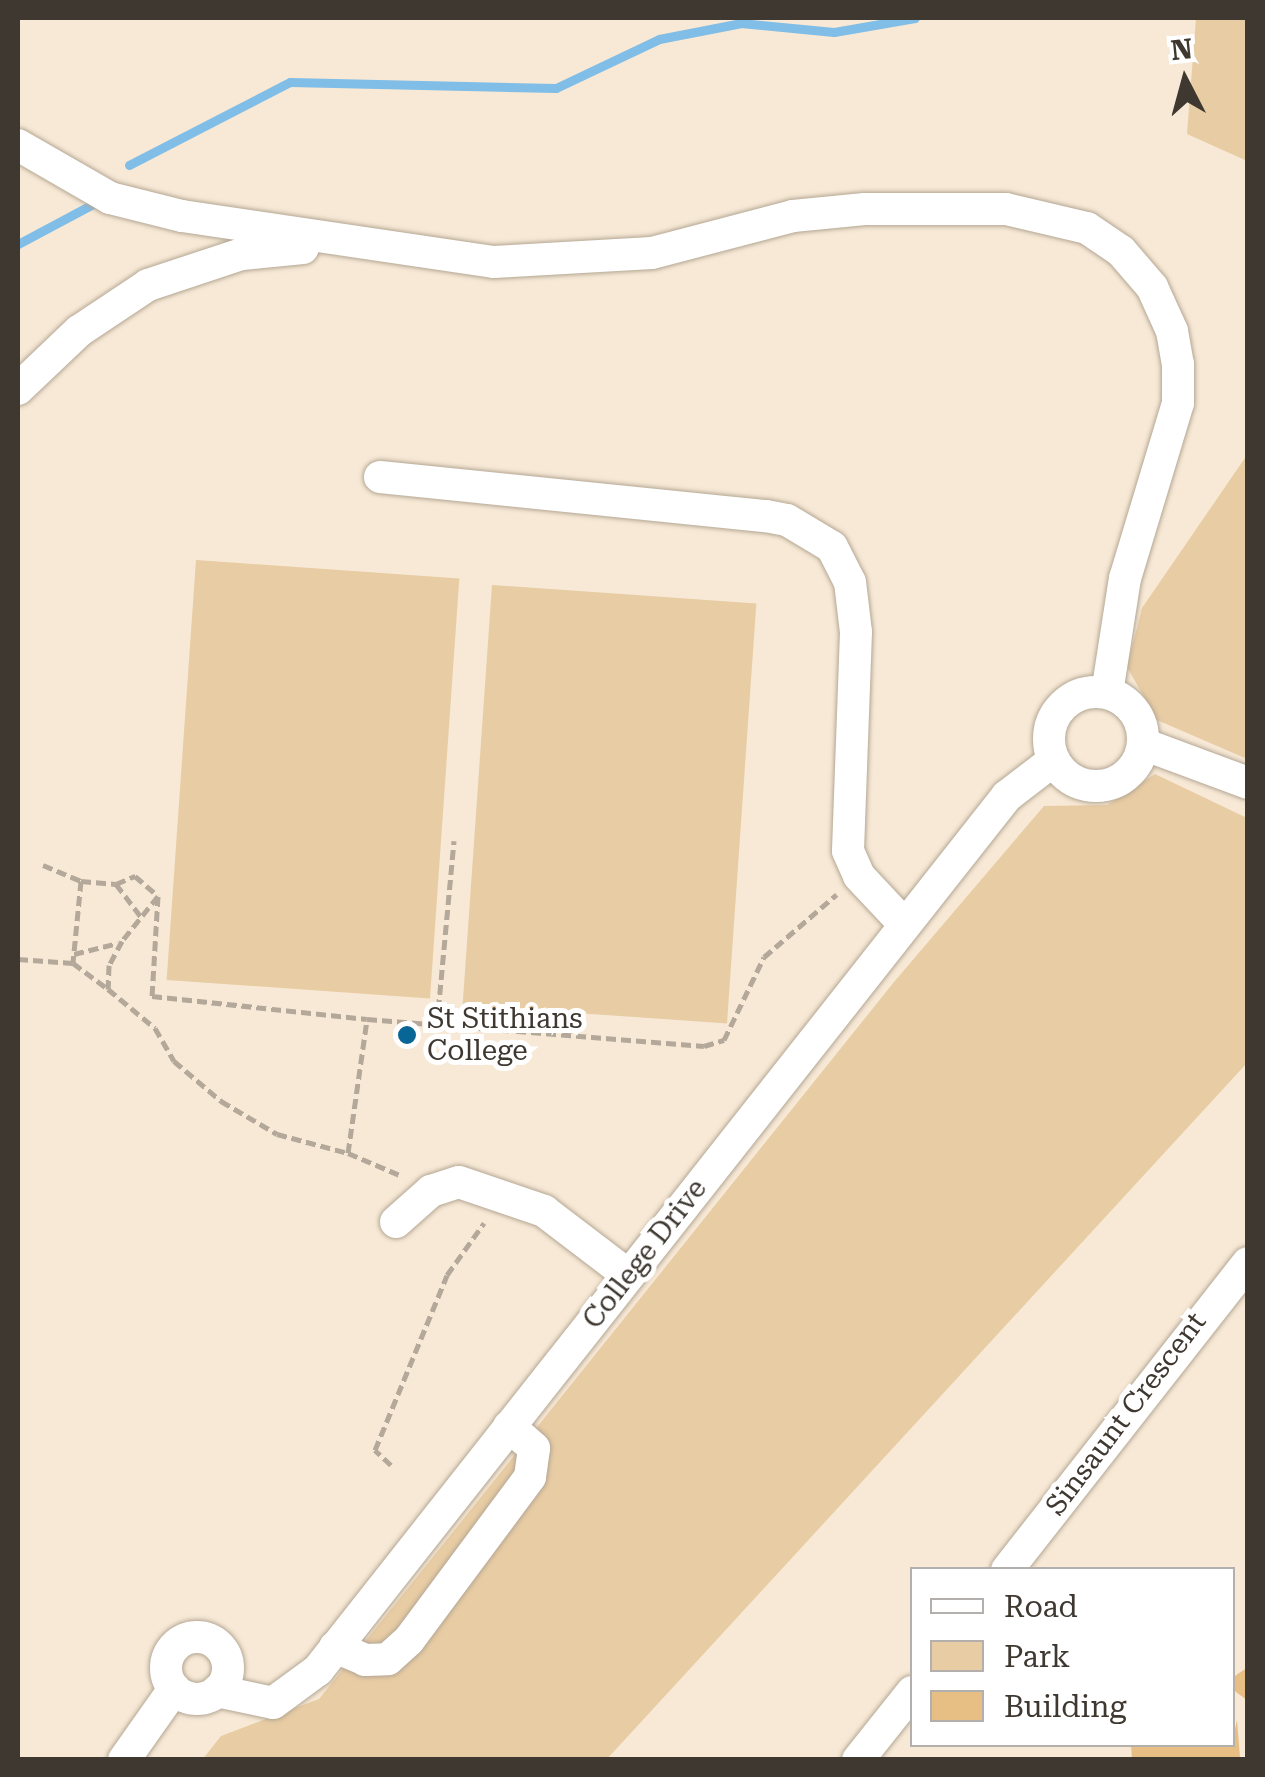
<!DOCTYPE html>
<html>
<head>
<meta charset="utf-8">
<style>
	body { margin:0 }
	#map { position:relative; width:1265px; height:1777px; overflow:hidden; background:#f7e9d6; font-family:"Roboto Serif",serif }
	div>[style] { position:absolute }
	.green>* { inset:0; background:#e8cca4; transform-origin:0 0 }
	.stream>* { height:9px; margin:-4.5px; padding:0 4.5px; transform-origin:4.5px; border-radius:4.5px; background:#80bde7 }
	.building>* { inset:0; background:#e7bf85 }
	.path>* { height:5px; margin-top:-2.5px; transform-origin:0; background:repeating-linear-gradient(90deg,#b3a899 0 10px,transparent 0 15px) }
	.roads { filter:drop-shadow(0 0 2px #b4a794) drop-shadow(0 0 2px #b4a794) }
	.minor>* { height:32px; margin:-16px; padding:0 16px; transform-origin:16px; border-radius:16px; background:#fff }
	.minor>.ring { margin:-16px; padding:0; box-sizing:content-box; background:none; border:32px solid #fff; border-radius:50% }
	.dots>* { width:28px; height:28px; translate:-50% -50%; box-sizing:border-box; border:5px solid #fff; border-radius:50% }
	span { translate:-50% -50%; white-space:nowrap; text-align:center; line-height:1.15; -webkit-text-stroke:10px #fff; paint-order:stroke }
	.poi-label { font-size:28px; color:#3e3831 }
	.left { translate:0 -50%; text-align:left }
	.street-label { font-size:28px; color:#3e3831 }
	.frame { position:absolute; inset:0; border:20px solid #3e3831; pointer-events:none }
	.legend { position:absolute; left:910px; top:1567px; width:325px; height:180px; box-sizing:border-box; background:#fff; border:2px solid #b2afad; margin:0; padding:12px 18px; list-style:none; font-size:30px; color:#3e3831 }
	.legend li { display:flex; align-items:center; gap:20px; height:50px }
	.legend b { width:50px; border:2px solid #b2afad }
	.north { position:absolute; left:1135px; top:30px; width:100px; height:100px; -webkit-text-stroke:8px #fff; paint-order:stroke; rotate:354deg; font-size:28px; font-weight:700; line-height:40px; text-align:center; color:#3e3831 }
	.north::after { content:''; display:block; margin:auto; width:35px; height:45px; background:#3e3831; clip-path:polygon(50% 0,100% 100%,50% 72%,0 100%) }
</style>
</head>
<body>
<div id="map">
	<div class="green">
		<div style="clip-path:polygon(1196px 18px,1247px 18px,1247px 161px,1187px 134px)"></div>
		<div style="clip-path:polygon(1247px 455px,1247px 759px,1157px 720px,1127px 667px,1142px 608px)"></div>
		<div style="left:196px;top:560px;width:264px;height:421px;rotate:4deg"></div>
		<div style="left:492px;top:585px;width:265px;height:421px;rotate:4deg"></div>
		<div style="clip-path:polygon(1155px 774px,1247px 818px,1247px 1063px,607px 1759px,202px 1760px,221px 1736px,319px 1699px,894px 982px,1044px 806px,1107px 805px)"></div>
	</div>
	<div class="stream">
		<div style="left:129px;top:165px;width:181px;rotate:-27.3deg"></div>
		<div style="left:290px;top:82px;width:266px;rotate:1.3deg"></div>
		<div style="left:556px;top:88px;width:114px;rotate:-25.4deg"></div>
		<div style="left:659px;top:39px;width:84px;rotate:-11deg"></div>
		<div style="left:741px;top:23px;width:93px;rotate:5.5deg"></div>
		<div style="left:834px;top:32px;width:82px;rotate:-9.8deg"></div>
		<div style="left:18px;top:244px;width:85px;rotate:-28.1deg"></div>
	</div>
	<div class="building">
		<div style="clip-path:polygon(1248px 1667px,1248px 1701px,1232px 1689px,1232px 1678px)"></div>
		<div style="clip-path:polygon(1237px 1720px,1240px 1757px,1132px 1760px,1131px 1744px,1232px 1744px)"></div>
	</div>
	<div class="path">
		<div style="left:43px;top:865px;width:41px;rotate:22.8deg"></div>
		<div style="left:81px;top:881px;width:35px;rotate:5deg"></div>
		<div style="left:116px;top:884px;width:21px;rotate:-23deg"></div>
		<div style="left:135px;top:876px;width:30px;rotate:41deg"></div>
		<div style="left:158px;top:896px;width:100px;rotate:93.4deg"></div>
		<div style="left:152px;top:996px;width:216px;rotate:6.1deg"></div>
		<div style="left:81px;top:881px;width:82px;rotate:95.6deg"></div>
		<div style="left:73px;top:963px;width:44px;rotate:36.6deg"></div>
		<div style="left:116px;top:884px;width:43px;rotate:52.6deg"></div>
		<div style="left:158px;top:896px;width:58px;rotate:128.7deg"></div>
		<div style="left:122px;top:941px;width:27px;rotate:118deg"></div>
		<div style="left:109px;top:965px;width:24px;rotate:92deg"></div>
		<div style="left:108px;top:989px;width:61px;rotate:39.7deg"></div>
		<div style="left:155px;top:1028px;width:38px;rotate:60deg"></div>
		<div style="left:174px;top:1061px;width:62px;rotate:40.4deg"></div>
		<div style="left:221px;top:1101px;width:65px;rotate:30.5deg"></div>
		<div style="left:277px;top:1134px;width:73px;rotate:15deg"></div>
		<div style="left:348px;top:1153px;width:135px;rotate:-81.9deg"></div>
		<div style="left:367px;top:1019px;width:338px;rotate:4.6deg"></div>
		<div style="left:704px;top:1046px;width:21px;rotate:-17deg"></div>
		<div style="left:724px;top:1040px;width:92px;rotate:-64.3deg"></div>
		<div style="left:764px;top:957px;width:96px;rotate:-40.8deg"></div>
		<div style="left:74px;top:954px;width:45px;rotate:-14deg"></div>
		<div style="left:18px;top:959px;width:55px;rotate:4.2deg"></div>
		<div style="left:437px;top:1024px;width:184px;rotate:-84.7deg"></div>
		<div style="left:348px;top:1153px;width:59px;rotate:23.1deg"></div>
		<div style="left:391px;top:1465px;width:22px;rotate:-137deg"></div>
		<div style="left:375px;top:1450px;width:189px;rotate:-67.6deg"></div>
		<div style="left:447px;top:1275px;width:64px;rotate:-54.6deg"></div>
	</div>
	<div class="roads">
		<div class="minor">
			<div style="left:18px;top:145px;width:106px;rotate:29.9deg"></div>
			<div style="left:110px;top:198px;width:74px;rotate:14deg"></div>
			<div style="left:182px;top:216px;width:315px;rotate:8.4deg"></div>
			<div style="left:494px;top:262px;width:158px;rotate:-3.3deg"></div>
			<div style="left:652px;top:253px;width:146px;rotate:-14.7deg"></div>
			<div style="left:793px;top:216px;width:72px;rotate:-5.6deg"></div>
			<div style="left:865px;top:209px;width:141px"></div>
			<div style="left:1006px;top:209px;width:83px;rotate:13.2deg"></div>
			<div style="left:1087px;top:228px;width:41px;rotate:34.1deg"></div>
			<div style="left:1121px;top:251px;width:48px;rotate:49.3deg"></div>
			<div style="left:1152px;top:287px;width:48px;rotate:65.6deg"></div>
			<div style="left:1172px;top:331px;width:34px;rotate:80deg"></div>
			<div style="left:1178px;top:364px;width:39px;rotate:90deg"></div>
			<div style="left:1178px;top:403px;width:183px;rotate:106.8deg"></div>
			<div style="left:1125px;top:578px;width:116px;rotate:98.9deg"></div>
			<div style="left:18px;top:389px;width:84px;rotate:-43.6deg"></div>
			<div style="left:79px;top:331px;width:83px;rotate:-33.7deg"></div>
			<div style="left:148px;top:285px;width:99px;rotate:-18.3deg"></div>
			<div style="left:242px;top:254px;width:61px;rotate:-5.6deg"></div>
			<div style="left:380px;top:477px;width:388px;rotate:5.8deg"></div>
			<div style="left:766px;top:516px;width:21px;rotate:11deg"></div>
			<div style="left:787px;top:520px;width:52px;rotate:31deg"></div>
			<div style="left:832px;top:547px;width:39px;rotate:63deg"></div>
			<div style="left:850px;top:582px;width:50px;rotate:83.2deg"></div>
			<div style="left:856px;top:632px;width:219px;rotate:92.1deg"></div>
			<div style="left:848px;top:851px;width:27px;rotate:66deg"></div>
			<div style="left:859px;top:876px;width:67px;rotate:46.8deg"></div>
			<div class="ring" style="left:1049px;top:692px;width:62px;height:62px"></div>
			<div style="left:1143px;top:744px;width:112px;rotate:20.4deg"></div>
			<div style="left:396px;top:1222px;width:47px;rotate:-41.5deg"></div>
			<div style="left:431px;top:1191px;width:29px;rotate:-18deg"></div>
			<div style="left:459px;top:1182px;width:90px;rotate:18.8deg"></div>
			<div style="left:544px;top:1211px;width:106px;rotate:37.3deg"></div>
			<div style="left:1007px;top:1570px;width:390px;rotate:-51.9deg"></div>
			<div class="ring" style="left:166px;top:1637px;width:30px;height:30px"></div>
			<div style="left:335px;top:1647px;width:33px;rotate:23deg"></div>
			<div style="left:365px;top:1660px;width:23px;rotate:-2deg"></div>
			<div style="left:388px;top:1659px;width:28px;rotate:-42deg"></div>
			<div style="left:409px;top:1640px;width:203px;rotate:-53.4deg"></div>
			<div style="left:530px;top:1477px;width:29px;rotate:-82deg"></div>
			<div style="left:534px;top:1448px;width:33px;rotate:-139deg"></div>
			<div style="left:217px;top:1691px;width:57px;rotate:12.1deg"></div>
			<div style="left:273px;top:1703px;width:56px;rotate:-36.3deg"></div>
			<div style="left:318px;top:1670px;width:1113px;rotate:-51.75deg"></div>
			<div style="left:1007px;top:796px;width:59px;rotate:-37.5deg"></div>
			<div style="left:124px;top:1760px;width:87px;rotate:-54.8deg"></div>
			<div style="left:858px;top:1760px;width:87px;rotate:-51.5deg"></div>
		</div>
	</div>
	<div class="dots">
		<div style="left:407px;top:1035px;background:#086696"></div>
	</div>
	<div class="poi-label">
		<span class="left" style="left:427px;top:1035px">St Stithians<br>College</span>
	</div>
	<div class="street-label">
		<span style="left:645px;top:1254px;rotate:-52deg">College Drive</span>
		<span style="left:1126px;top:1414px;rotate:-53deg">Sinsaunt Crescent</span>
	</div>
	<div class="frame"></div>
	<ul class="legend">
	<li><b style="height:12px;background:#fff"></b>Road</li>
	<li><b style="height:28px;background:#e8cca4"></b>Park</li>
	<li><b style="height:28px;background:#e7bf85"></b>Building</li>
	</ul>
	<div class="north">N</div>
</div>
</body>
</html>
